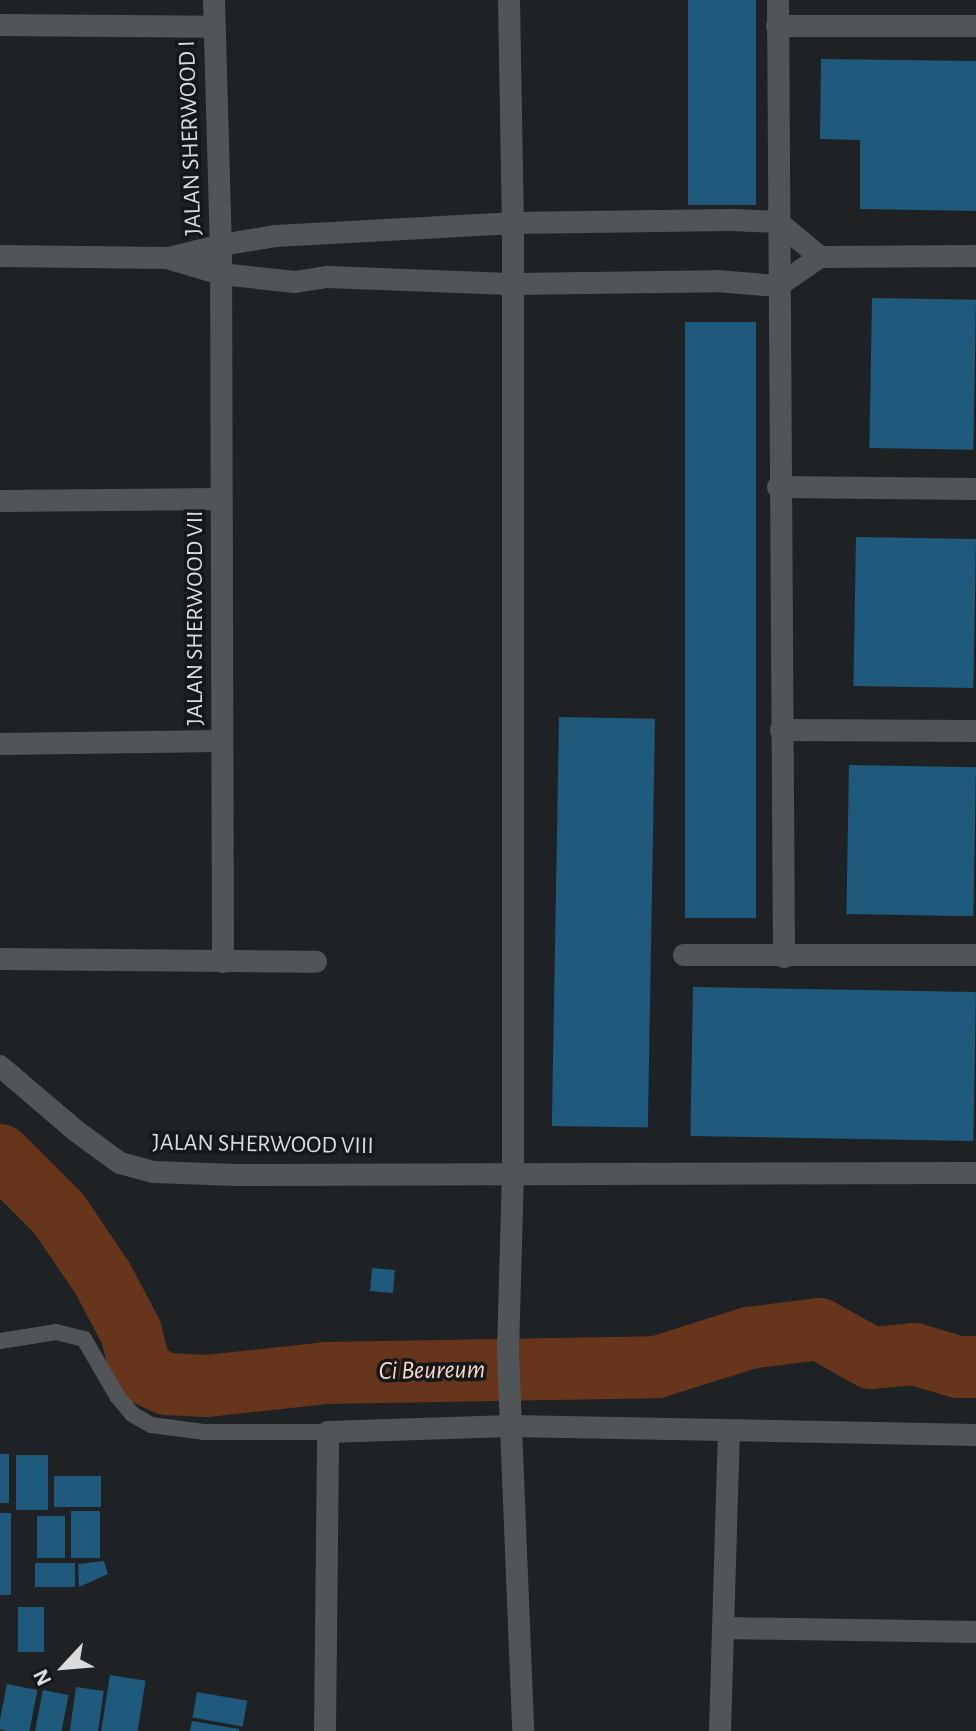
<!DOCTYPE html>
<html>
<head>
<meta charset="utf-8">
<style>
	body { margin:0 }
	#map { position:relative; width:976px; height:1731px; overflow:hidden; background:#1f2224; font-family:"Alegreya Sans",sans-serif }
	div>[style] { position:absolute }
	.river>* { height:62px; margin:-31px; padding:0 31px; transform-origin:31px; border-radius:31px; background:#67341c }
	.building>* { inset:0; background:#1f597b; transform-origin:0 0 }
	.service>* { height:16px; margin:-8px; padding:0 8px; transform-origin:8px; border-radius:8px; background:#515557 }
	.minor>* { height:22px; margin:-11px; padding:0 11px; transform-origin:11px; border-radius:11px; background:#515557 }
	span { translate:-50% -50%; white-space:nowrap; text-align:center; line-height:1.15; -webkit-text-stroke:7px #15181b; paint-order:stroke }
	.street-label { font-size:24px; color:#d9dbdd }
	.water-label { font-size:26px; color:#fbd7c8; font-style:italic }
	.north { position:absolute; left:24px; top:1627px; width:80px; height:80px; -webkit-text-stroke:6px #15181b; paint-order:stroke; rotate:244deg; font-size:22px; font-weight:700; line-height:32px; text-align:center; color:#d9dbdd }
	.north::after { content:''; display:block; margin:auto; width:28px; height:36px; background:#d9dbdd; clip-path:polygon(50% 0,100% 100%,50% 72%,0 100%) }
</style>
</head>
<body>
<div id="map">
	<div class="river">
		<div style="left:0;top:1155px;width:83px;rotate:45deg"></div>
		<div style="left:59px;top:1214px;width:78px;rotate:55.9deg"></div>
		<div style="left:103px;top:1279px;width:60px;rotate:62.2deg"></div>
		<div style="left:131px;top:1332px;width:41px;rotate:76deg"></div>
		<div style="left:141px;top:1372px;width:29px;rotate:25deg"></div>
		<div style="left:167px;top:1384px;width:40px;rotate:2.9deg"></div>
		<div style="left:207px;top:1386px;width:120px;rotate:-6.2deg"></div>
		<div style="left:326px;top:1373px;width:331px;rotate:-1deg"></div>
		<div style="left:657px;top:1367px;width:96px;rotate:-17.5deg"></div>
		<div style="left:749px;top:1338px;width:71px;rotate:-7.3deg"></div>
		<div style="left:819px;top:1329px;width:60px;rotate:29.1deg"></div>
		<div style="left:871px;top:1358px;width:43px;rotate:-5.3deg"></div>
		<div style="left:914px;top:1354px;width:46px;rotate:16.5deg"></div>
		<div style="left:958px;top:1367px;width:18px"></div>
	</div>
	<div class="building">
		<div style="left:688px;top:0;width:68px;height:205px"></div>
		<div style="clip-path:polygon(821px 59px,976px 61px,976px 211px,860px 209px,860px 140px,820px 139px)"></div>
		<div style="left:872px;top:298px;width:104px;height:150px;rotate:1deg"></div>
		<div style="left:685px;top:322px;width:71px;height:596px"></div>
		<div style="left:856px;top:537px;width:120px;height:149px;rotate:1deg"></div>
		<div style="left:559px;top:717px;width:96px;height:409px;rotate:1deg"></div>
		<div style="left:849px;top:765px;width:127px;height:149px;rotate:1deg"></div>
		<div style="left:693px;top:987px;width:283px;height:149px;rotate:1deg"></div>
		<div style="left:372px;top:1268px;width:23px;height:23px;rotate:5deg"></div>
		<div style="left:0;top:1454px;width:9px;height:49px"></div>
		<div style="left:16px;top:1455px;width:32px;height:55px"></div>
		<div style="left:54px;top:1476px;width:47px;height:31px"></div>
		<div style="left:71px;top:1511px;width:29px;height:47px"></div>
		<div style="left:0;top:1513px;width:11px;height:82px"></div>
		<div style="left:37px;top:1516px;width:28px;height:42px"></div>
		<div style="clip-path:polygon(104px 1561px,108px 1574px,79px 1587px,78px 1564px)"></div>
		<div style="left:35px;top:1563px;width:40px;height:24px"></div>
		<div style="left:18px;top:1607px;width:26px;height:45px"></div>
		<div style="left:110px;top:1675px;width:36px;height:57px;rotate:9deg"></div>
		<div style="left:7px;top:1684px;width:31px;height:46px;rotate:11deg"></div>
		<div style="left:76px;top:1687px;width:28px;height:45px;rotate:8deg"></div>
		<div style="left:43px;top:1690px;width:26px;height:42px;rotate:11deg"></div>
		<div style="left:197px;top:1692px;width:51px;height:26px;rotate:10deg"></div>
		<div style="clip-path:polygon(192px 1721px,239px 1729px,239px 1731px,190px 1731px)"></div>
	</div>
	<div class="service">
		<div style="left:0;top:1341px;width:57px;rotate:-9.1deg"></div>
		<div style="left:56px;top:1332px;width:29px;rotate:14deg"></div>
		<div style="left:84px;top:1339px;width:66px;rotate:59.9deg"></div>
		<div style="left:117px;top:1396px;width:23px;rotate:50deg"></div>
		<div style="left:132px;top:1414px;width:22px;rotate:30deg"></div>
		<div style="left:151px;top:1425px;width:53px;rotate:7.5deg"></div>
		<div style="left:204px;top:1432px;width:124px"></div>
	</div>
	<div class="minor">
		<div style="left:214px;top:0;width:245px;rotate:88.4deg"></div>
		<div style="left:221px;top:245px;width:717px;rotate:89.84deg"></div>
		<div style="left:509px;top:0;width:223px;rotate:89deg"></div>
		<div style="left:513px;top:223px;width:949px;rotate:90deg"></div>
		<div style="left:513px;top:1172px;width:180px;rotate:91.6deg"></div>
		<div style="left:508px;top:1352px;width:379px;rotate:87.7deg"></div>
		<div style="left:778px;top:0;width:957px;rotate:89.64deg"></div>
		<div style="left:0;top:25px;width:213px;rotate:0.5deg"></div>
		<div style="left:777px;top:26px;width:199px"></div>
		<div style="left:0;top:256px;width:169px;rotate:0.7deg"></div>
		<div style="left:169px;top:258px;width:54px;rotate:-14deg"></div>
		<div style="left:221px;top:245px;width:56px;rotate:-9.3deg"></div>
		<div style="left:276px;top:236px;width:237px;rotate:-3.1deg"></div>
		<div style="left:513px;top:223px;width:218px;rotate:-0.8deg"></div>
		<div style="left:731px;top:220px;width:47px;rotate:2.4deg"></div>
		<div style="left:778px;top:222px;width:55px;rotate:39.8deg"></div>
		<div style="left:170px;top:259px;width:53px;rotate:16.4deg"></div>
		<div style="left:221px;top:274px;width:74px;rotate:6.2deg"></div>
		<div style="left:295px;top:282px;width:33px;rotate:-9deg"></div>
		<div style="left:328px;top:277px;width:184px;rotate:2.2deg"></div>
		<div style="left:512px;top:284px;width:205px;rotate:-0.8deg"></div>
		<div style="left:717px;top:281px;width:61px;rotate:4.7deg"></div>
		<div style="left:778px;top:286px;width:51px;rotate:-34.6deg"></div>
		<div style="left:820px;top:257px;width:156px;rotate:-0.4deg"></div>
		<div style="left:778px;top:487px;width:198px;rotate:0.6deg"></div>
		<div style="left:0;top:501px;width:221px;rotate:-0.5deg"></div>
		<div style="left:781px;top:730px;width:195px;rotate:0.3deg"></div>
		<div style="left:0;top:744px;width:222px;rotate:-0.8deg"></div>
		<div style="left:684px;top:955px;width:292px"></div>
		<div style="left:0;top:959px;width:316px;rotate:0.5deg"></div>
		<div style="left:0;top:1066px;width:100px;rotate:40.5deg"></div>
		<div style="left:76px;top:1131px;width:54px;rotate:36deg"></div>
		<div style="left:120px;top:1163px;width:35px;rotate:15deg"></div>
		<div style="left:154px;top:1172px;width:82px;rotate:2.1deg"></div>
		<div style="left:236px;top:1175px;width:740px;rotate:-0.15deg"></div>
		<div style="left:724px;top:1628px;width:252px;rotate:0.9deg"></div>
		<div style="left:325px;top:1731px;width:299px;rotate:-89.4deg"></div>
		<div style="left:328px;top:1432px;width:183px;rotate:-1.9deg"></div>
		<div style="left:511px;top:1426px;width:465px;rotate:1.1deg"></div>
		<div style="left:720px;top:1731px;width:298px;rotate:-88.3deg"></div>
	</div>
	<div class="street-label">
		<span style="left:191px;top:138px;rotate:-92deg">JALAN SHERWOOD I</span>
		<span style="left:196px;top:618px;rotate:-90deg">JALAN SHERWOOD VII</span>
		<span style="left:263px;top:1145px;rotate:1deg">JALAN SHERWOOD VIII</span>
	</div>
	<div class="water-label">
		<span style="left:432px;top:1371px;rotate:-1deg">Ci Beureum</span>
	</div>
	<div class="north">N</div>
</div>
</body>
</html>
